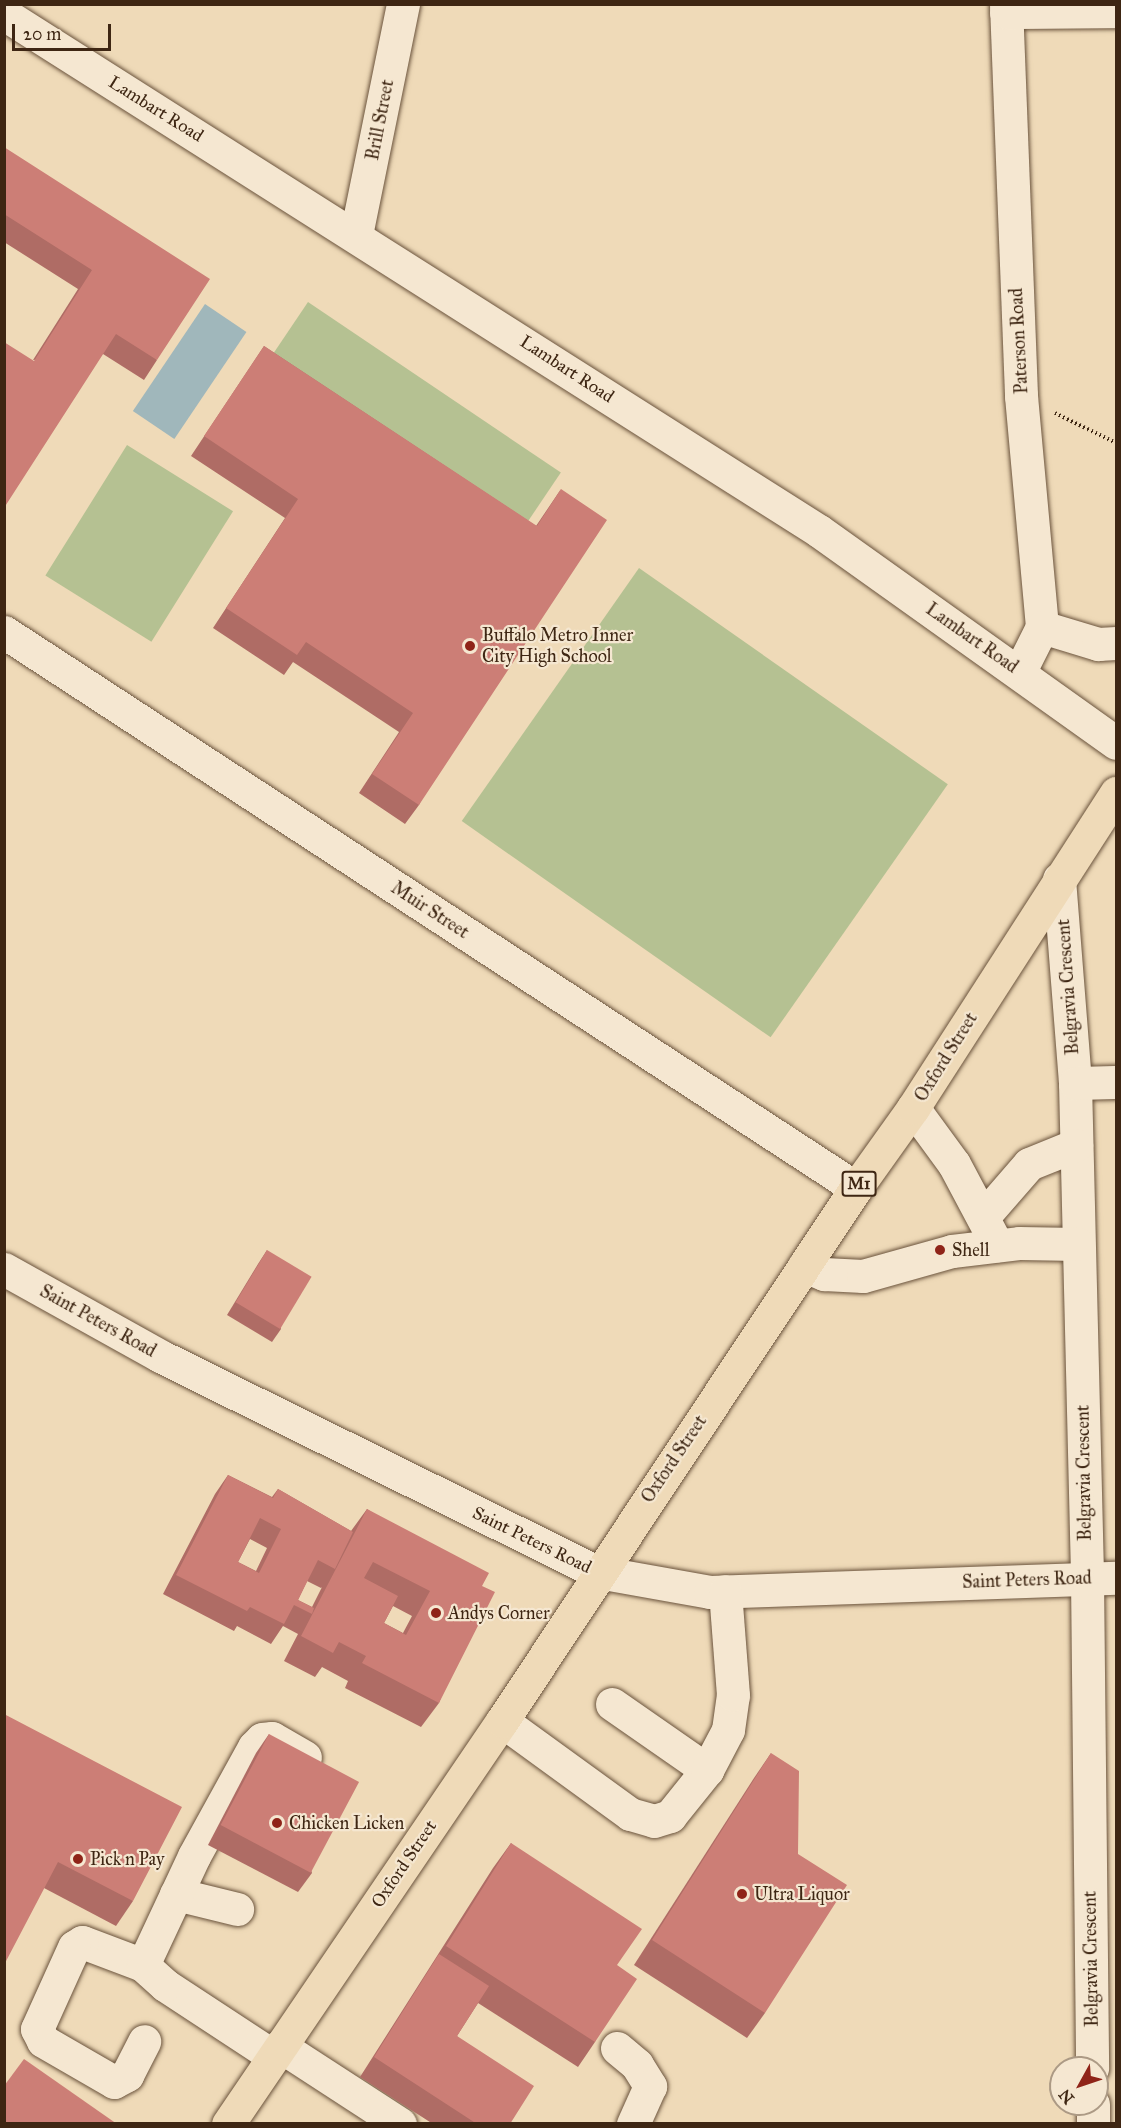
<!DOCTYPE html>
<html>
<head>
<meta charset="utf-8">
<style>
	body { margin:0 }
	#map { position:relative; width:1121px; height:2128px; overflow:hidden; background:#efdab8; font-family:"IM FELL Great Primer",serif }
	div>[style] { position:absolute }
	.green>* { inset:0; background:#b5c192; transform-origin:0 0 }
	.water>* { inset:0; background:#a0b7bb; transform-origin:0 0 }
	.path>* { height:4px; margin-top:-2px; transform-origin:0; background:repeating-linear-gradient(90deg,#3e2613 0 1.5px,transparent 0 4.5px) }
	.roads { filter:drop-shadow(0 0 2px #6a533c) drop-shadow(0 0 2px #6a533c) }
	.minor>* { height:33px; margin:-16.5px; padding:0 16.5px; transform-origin:16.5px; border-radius:16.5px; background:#f5e7d1 }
	.major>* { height:33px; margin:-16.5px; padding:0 16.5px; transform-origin:16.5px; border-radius:16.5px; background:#efdab8 }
	.wall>* { inset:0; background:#af6c65 }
	.building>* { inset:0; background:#cc7e76; transform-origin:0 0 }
	.dots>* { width:16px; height:16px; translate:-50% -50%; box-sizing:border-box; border:3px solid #f5e7d1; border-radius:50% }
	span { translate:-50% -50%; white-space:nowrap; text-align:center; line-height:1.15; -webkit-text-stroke:4.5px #f5e7d1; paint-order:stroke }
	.shield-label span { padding:2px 4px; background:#f5e7d1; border:2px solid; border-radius:4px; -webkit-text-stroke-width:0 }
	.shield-label { font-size:16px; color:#3e2613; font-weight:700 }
	.street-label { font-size:18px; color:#3e2613 }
	.poi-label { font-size:18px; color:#3e2613 }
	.left { translate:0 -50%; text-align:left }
	.frame { position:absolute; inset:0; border:6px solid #3e2613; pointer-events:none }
	.north { position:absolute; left:1049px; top:2056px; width:60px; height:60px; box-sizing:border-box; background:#f5e7d1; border:2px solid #ac9a85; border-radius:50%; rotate:230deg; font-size:16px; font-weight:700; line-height:24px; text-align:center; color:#3e2613 }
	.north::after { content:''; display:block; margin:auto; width:21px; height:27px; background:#8f2418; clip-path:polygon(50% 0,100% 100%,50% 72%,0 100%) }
	.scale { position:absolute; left:12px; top:24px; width:99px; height:27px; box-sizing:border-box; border:3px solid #3e2613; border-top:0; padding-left:8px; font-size:18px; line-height:21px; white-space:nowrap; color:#3e2613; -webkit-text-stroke:4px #f5e7d1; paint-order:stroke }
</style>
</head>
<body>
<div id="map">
	<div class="green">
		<div style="left:308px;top:302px;width:305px;height:84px;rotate:34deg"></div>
		<div style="left:127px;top:445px;width:125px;height:154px;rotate:32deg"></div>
		<div style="left:639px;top:568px;width:377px;height:309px;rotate:35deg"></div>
	</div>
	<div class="water">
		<div style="left:205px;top:304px;width:50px;height:129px;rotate:34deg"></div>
	</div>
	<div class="path">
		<div style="left:1055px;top:413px;width:68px;rotate:26.2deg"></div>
	</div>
	<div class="roads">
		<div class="minor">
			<div style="left:1006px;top:4px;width:392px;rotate:87.8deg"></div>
			<div style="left:1021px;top:396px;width:232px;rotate:84.8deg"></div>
			<div style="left:1042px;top:627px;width:49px;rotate:116.6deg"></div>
			<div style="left:1006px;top:12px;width:110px;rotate:-0.5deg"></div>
			<div style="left:4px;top:14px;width:965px;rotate:32.39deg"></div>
			<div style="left:819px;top:531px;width:365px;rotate:35.5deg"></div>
			<div style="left:356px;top:235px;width:236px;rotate:-78.5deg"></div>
			<div style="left:1042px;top:627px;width:59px;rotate:16.9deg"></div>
			<div style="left:1098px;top:644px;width:18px;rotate:-3deg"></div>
			<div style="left:4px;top:632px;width:1017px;rotate:33.13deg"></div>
			<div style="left:1059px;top:879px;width:205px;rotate:85.5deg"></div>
			<div style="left:1075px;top:1083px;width:494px;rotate:88.6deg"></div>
			<div style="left:1087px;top:1577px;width:491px;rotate:89.4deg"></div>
			<div style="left:1075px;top:1083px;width:41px;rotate:-1.4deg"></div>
			<div style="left:913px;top:1108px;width:69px;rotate:53.8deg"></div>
			<div style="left:954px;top:1164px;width:92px;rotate:62deg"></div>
			<div style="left:983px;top:1217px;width:70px;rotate:-49deg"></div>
			<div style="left:1029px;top:1164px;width:51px;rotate:-22deg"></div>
			<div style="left:804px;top:1266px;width:22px;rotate:22deg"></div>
			<div style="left:824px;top:1274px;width:39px;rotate:3deg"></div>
			<div style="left:863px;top:1276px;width:92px;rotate:-15.7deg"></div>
			<div style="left:952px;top:1251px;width:67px;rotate:-6.8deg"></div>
			<div style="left:1019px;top:1243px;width:59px;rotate:1deg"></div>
			<div style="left:4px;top:1269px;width:179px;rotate:29.1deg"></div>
			<div style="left:160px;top:1356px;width:488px;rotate:26.3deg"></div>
			<div style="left:598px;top:1572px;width:114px;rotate:10.1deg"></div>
			<div style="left:710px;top:1592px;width:406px;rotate:-2deg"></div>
			<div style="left:612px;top:1704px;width:116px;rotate:34.8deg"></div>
			<div style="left:502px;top:1721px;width:158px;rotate:36deg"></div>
			<div style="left:630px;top:1814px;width:25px;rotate:16deg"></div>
			<div style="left:654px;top:1821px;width:17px;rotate:-17deg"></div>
			<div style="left:670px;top:1816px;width:59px;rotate:-51.2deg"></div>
			<div style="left:707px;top:1770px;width:45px;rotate:-62.3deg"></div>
			<div style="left:728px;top:1730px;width:35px;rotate:-82deg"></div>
			<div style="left:733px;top:1695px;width:104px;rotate:-94.4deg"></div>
			<div style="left:176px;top:1894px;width:63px;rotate:13.8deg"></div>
			<div style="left:143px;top:1965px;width:65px;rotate:-159.3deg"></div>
			<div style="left:82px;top:1942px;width:9px;rotate:148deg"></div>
			<div style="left:74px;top:1947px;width:90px;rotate:114.3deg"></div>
			<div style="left:37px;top:2029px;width:13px;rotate:63deg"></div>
			<div style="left:43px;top:2041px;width:82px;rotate:30deg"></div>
			<div style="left:114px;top:2082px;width:15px;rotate:-28deg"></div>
			<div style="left:127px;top:2075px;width:38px;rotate:-63deg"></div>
			<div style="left:280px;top:2046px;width:143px;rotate:33deg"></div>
			<div style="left:617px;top:2048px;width:26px;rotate:40deg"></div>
			<div style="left:637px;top:2065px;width:25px;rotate:58deg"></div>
			<div style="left:650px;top:2086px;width:42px;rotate:114.1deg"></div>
			<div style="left:273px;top:2056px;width:129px;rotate:-146.7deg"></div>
			<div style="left:165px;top:1985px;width:30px;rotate:-138deg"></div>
			<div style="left:143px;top:1965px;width:120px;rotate:-64.9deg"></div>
			<div style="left:194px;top:1856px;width:124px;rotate:-61.2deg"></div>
			<div style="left:254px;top:1747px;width:11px;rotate:-45deg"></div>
			<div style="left:262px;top:1739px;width:10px;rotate:-6deg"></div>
			<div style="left:272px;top:1738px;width:38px;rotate:30deg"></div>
			<div style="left:1093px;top:2104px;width:20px;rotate:90deg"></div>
		</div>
		<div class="major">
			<div style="left:228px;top:2124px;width:487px;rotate:-55.8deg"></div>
			<div style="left:502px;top:1721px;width:640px;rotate:-56.41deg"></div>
			<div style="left:856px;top:1188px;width:98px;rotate:-54.5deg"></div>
			<div style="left:913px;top:1108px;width:375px;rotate:-57.2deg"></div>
		</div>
	</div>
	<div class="wall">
		<div style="clip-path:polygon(4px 147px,157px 360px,144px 380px,103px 354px,33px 360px,78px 289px,4px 242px)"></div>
		<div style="clip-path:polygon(264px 346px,536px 526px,561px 489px,419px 805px,405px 824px,359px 793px,399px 732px,293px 662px,284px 675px,213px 628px,285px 518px,191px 456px)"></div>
		<div style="clip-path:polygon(267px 1250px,281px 1329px,272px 1342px,227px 1315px,258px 1264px)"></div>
		<div style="clip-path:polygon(evenodd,228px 1475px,272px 1497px,278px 1489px,351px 1531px,367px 1509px,482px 1586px,439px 1703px,421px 1727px,345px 1688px,348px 1681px,322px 1667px,315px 1677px,284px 1661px,298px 1634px,283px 1626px,271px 1644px,237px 1626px,234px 1631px,163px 1594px,215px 1494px,228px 1475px,250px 1539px,267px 1548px,256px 1571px,238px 1562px,250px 1539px,228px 1475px,307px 1581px,321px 1588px,322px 1587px,312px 1607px,298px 1600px,307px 1581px,228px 1475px,393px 1606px,412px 1616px,403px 1633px,384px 1623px,393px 1606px)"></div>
		<div style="clip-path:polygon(4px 1714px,133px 1901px,116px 1926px,44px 1888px)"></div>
		<div style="clip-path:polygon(269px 1734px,312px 1873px,298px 1892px,208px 1845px,256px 1753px)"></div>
		<div style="clip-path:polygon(771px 1753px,765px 2013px,747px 2038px,634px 1965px,754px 1778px)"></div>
		<div style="clip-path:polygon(511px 1843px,617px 1965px,595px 2042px,578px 2067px,478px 2003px,457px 2036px,510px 2124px,433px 2124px,360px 2077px,493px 1868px)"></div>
	</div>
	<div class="building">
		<div style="clip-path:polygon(4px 147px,210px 279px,157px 360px,116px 334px,4px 508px,4px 342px,34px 361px,92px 270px,4px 214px)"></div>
		<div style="clip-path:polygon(264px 346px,537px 526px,561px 489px,607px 520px,419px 805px,372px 774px,413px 713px,306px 642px,297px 655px,226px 608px,298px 499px,204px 436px)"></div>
		<div style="left:267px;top:1250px;width:52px;height:61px;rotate:31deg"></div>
		<div style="clip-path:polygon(evenodd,228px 1475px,273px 1498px,278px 1489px,353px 1532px,335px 1569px,318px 1560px,298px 1600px,314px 1608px,312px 1614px,294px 1605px,284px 1624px,250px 1607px,247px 1611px,176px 1575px,228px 1475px,260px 1518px,281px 1529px,259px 1573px,238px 1562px,260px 1518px)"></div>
		<div style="clip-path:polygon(evenodd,367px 1509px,489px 1573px,482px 1586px,495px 1592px,439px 1703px,362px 1663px,366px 1656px,339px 1642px,333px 1653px,301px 1636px,367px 1509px,373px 1562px,430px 1591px,406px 1635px,384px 1623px,398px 1596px,364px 1578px,373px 1562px)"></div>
		<div style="clip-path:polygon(4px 1714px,182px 1807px,133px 1901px,58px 1862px,4px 1965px)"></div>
		<div style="left:269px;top:1734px;width:102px;height:103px;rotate:28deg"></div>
		<div style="clip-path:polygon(771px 1753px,799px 1771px,798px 1854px,847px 1885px,765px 2013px,652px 1940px)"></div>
		<div style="clip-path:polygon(511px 1843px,642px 1929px,617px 1965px,637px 1979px,595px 2042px,446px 1946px)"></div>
		<div style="clip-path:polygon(439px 1954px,489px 1986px,457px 2036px,534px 2086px,510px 2124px,477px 2124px,374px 2057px)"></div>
		<div style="clip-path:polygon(24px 2059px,117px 2124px,4px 2124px,4px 2086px)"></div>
	</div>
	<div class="dots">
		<div style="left:470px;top:646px;background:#8f2418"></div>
		<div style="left:940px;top:1250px;background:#8f2418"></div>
		<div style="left:436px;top:1613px;background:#8f2418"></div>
		<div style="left:277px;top:1823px;background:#8f2418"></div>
		<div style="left:78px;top:1859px;background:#8f2418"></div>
		<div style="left:742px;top:1894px;background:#8f2418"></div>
	</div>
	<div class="shield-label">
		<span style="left:859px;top:1184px">M1</span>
	</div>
	<div class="street-label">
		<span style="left:156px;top:109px;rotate:32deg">Lambart Road</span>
		<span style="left:380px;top:120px;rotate:-79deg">Brill Street</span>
		<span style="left:1019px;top:341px;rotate:-93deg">Paterson Road</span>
		<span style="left:567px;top:369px;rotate:33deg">Lambart Road</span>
		<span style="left:972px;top:638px;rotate:35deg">Lambart Road</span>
		<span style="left:430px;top:910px;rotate:33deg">Muir Street</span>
		<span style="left:1068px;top:987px;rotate:-94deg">Belgravia Crescent</span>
		<span style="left:946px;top:1057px;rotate:-58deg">Oxford Street</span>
		<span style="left:98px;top:1321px;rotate:29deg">Saint Peters Road</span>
		<span style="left:674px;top:1459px;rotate:-56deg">Oxford Street</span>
		<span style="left:1084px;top:1473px;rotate:-91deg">Belgravia Crescent</span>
		<span style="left:532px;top:1540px;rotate:26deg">Saint Peters Road</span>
		<span style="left:1027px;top:1580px;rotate:-2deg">Saint Peters Road</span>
		<span style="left:404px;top:1864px;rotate:-56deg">Oxford Street</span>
		<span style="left:1091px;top:1959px;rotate:-91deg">Belgravia Crescent</span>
	</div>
	<div class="poi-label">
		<span class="left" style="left:482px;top:646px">Buffalo Metro Inner<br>City High School</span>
		<span class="left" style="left:952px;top:1250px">Shell</span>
		<span class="left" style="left:448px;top:1613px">Andys Corner</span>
		<span class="left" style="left:289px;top:1823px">Chicken Licken</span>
		<span class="left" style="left:90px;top:1859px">Pick n Pay</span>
		<span class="left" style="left:754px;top:1894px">Ultra Liquor</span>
	</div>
	<div class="frame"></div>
	<div class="north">N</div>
	<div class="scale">20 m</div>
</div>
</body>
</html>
